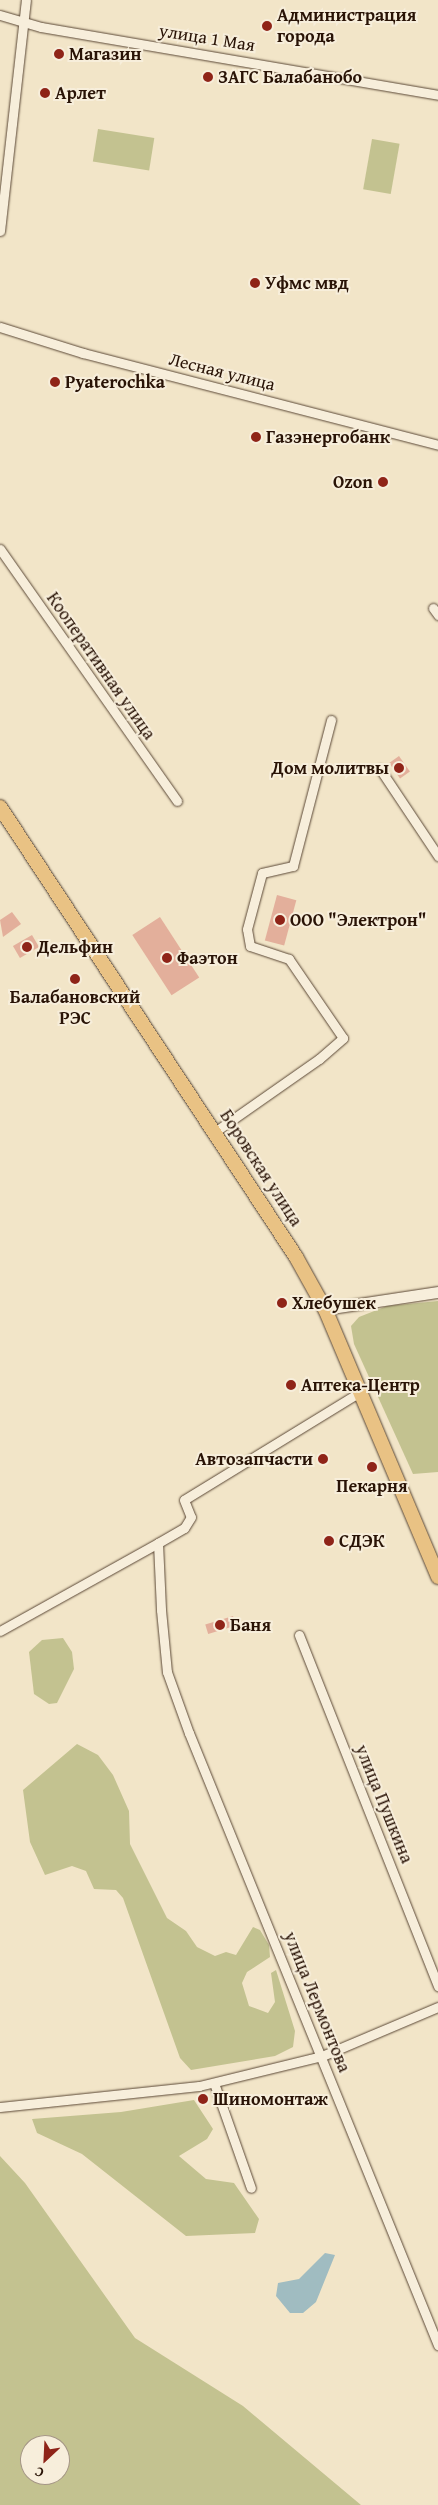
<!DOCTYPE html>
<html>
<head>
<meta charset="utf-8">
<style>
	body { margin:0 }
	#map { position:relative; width:438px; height:2505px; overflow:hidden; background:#f2e5c8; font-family:"Gentium Book Plus",serif }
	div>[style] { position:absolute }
	.green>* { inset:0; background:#c3c290; transform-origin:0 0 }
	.water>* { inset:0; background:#a0bcc1 }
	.building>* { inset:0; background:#e3af9b; transform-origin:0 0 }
	.roads { filter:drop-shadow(0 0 1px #5b4836) drop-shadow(0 0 1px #5b4836) }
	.street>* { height:9px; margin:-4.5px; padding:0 4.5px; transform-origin:4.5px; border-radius:4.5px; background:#f7eedb }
	.secondary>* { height:11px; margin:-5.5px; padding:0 5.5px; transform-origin:5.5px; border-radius:5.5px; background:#f7eedb }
	.primary>* { height:14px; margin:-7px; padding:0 7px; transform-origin:7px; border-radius:7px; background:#e9c284 }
	.dots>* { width:14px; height:14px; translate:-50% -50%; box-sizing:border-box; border:2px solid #f7eedb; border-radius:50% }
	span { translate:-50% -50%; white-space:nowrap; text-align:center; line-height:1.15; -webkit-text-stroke:4px #f7eedb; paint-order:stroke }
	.poi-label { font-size:18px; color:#291306; font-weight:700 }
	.left { translate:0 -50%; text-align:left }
	.right { translate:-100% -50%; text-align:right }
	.street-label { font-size:18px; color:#291306 }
	.north { position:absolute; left:20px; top:2435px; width:50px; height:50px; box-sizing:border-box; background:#f7eedb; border:1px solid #a59686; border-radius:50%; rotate:205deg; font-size:14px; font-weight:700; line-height:20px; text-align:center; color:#291306 }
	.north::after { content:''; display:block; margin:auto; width:18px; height:22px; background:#8f2418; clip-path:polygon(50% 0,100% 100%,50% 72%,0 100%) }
</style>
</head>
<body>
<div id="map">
	<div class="green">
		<div style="left:98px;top:129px;width:57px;height:33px;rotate:9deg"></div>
		<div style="left:372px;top:139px;width:28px;height:51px;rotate:10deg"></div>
		<div style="clip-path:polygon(438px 1301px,438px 1472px,413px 1474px,354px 1344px,351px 1326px,359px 1317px,387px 1306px)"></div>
		<div style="clip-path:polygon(63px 1638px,72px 1652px,74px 1669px,57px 1703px,49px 1704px,34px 1694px,29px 1652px,42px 1640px)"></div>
		<div style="clip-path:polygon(77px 1744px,98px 1755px,113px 1775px,129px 1811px,130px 1844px,167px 1918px,186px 1931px,197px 1947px,215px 1956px,226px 1952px,236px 1955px,253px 1927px,260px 1930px,269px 1945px,270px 1957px,247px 1972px,242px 1983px,249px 2006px,268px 2013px,275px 2002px,271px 1973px,276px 1970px,295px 2031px,293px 2047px,275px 2056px,191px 2070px,180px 2058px,123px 1898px,116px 1890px,94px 1889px,86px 1871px,72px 1866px,45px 1875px,30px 1842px,23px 1790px)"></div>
		<div style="clip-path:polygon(194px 2100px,213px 2129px,207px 2139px,179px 2156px,206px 2179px,234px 2183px,259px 2219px,255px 2233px,186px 2236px,82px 2154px,37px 2133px,32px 2119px,121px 2112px)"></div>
		<div style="clip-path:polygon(evenodd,0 2156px,25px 2183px,135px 2338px,243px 2406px,361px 2505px,0 2505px,0 2156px,30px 2445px,60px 2445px,60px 2475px,30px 2475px,30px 2445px)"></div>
	</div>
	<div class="water">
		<div style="clip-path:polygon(325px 2253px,335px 2255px,316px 2302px,303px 2313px,290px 2313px,276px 2296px,278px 2283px,299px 2279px)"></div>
	</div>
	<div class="building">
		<div style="left:399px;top:756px;width:19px;height:12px;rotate:55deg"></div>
		<div style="left:277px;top:895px;width:20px;height:47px;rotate:15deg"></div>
		<div style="clip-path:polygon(12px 912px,21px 924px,3px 937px,0 920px)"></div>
		<div style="left:160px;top:917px;width:72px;height:33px;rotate:57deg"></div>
		<div style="left:32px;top:935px;width:14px;height:22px;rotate:60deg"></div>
		<div style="left:233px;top:1616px;width:10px;height:29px;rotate:73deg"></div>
	</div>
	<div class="roads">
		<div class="street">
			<div style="left:0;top:15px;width:43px;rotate:16.3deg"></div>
			<div style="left:41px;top:27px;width:403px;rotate:9.7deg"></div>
			<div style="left:0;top:231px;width:232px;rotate:-83.6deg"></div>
			<div style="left:0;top:327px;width:87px;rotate:17.4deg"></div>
			<div style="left:83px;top:353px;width:367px;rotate:14.5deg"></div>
			<div style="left:0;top:549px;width:308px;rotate:54.9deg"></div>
			<div style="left:433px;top:608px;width:9px;rotate:54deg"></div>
			<div style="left:380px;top:769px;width:105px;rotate:56.3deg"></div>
			<div style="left:216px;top:1131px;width:126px;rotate:-35deg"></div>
			<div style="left:319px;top:1059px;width:32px;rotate:-41deg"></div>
			<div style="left:343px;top:1038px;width:96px;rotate:-124.4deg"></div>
			<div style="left:289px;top:959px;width:41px;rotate:-161.6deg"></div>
			<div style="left:250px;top:946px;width:17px;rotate:-100deg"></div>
			<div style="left:247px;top:929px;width:58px;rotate:-75deg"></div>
			<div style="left:262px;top:873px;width:32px;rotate:-13deg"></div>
			<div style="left:293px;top:866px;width:151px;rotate:-75.4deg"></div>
			<div style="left:360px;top:1392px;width:206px;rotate:148.5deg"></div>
			<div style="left:184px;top:1500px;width:18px;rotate:68deg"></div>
			<div style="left:191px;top:1517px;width:13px;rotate:122deg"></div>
			<div style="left:184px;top:1528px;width:30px;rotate:150deg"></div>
			<div style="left:158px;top:1543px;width:67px;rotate:87.4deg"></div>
			<div style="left:161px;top:1610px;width:62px;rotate:84.5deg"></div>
			<div style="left:167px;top:1672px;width:65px;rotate:70.2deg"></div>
			<div style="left:189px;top:1733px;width:661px;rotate:67.86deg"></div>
			<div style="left:0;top:1631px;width:181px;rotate:-29.1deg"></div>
			<div style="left:299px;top:1635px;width:378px;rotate:68.4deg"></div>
			<div style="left:214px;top:2083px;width:111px;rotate:70.6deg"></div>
			<div style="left:0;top:2107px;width:200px;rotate:-6deg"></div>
			<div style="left:199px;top:2086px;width:127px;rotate:-13.7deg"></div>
			<div style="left:322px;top:2056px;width:126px;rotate:-22.9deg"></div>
		</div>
		<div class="secondary">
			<div style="left:325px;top:1309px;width:114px;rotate:-8.6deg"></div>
		</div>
		<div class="primary">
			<div style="left:0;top:807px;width:539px;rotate:56.66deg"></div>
			<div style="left:296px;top:1257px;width:60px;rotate:60.9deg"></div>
			<div style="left:325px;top:1309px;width:291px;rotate:67.1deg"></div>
		</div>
	</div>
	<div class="dots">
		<div style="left:267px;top:26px;background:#8f2418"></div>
		<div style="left:59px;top:54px;background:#8f2418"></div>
		<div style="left:208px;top:77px;background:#8f2418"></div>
		<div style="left:45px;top:93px;background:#8f2418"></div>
		<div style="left:255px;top:283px;background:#8f2418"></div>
		<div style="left:55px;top:382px;background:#8f2418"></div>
		<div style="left:256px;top:437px;background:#8f2418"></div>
		<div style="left:383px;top:482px;background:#8f2418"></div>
		<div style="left:399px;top:768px;background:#8f2418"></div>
		<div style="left:280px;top:920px;background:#8f2418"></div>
		<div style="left:27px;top:947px;background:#8f2418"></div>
		<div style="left:167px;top:958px;background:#8f2418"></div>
		<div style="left:75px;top:979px;background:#8f2418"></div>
		<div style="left:282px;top:1303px;background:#8f2418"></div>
		<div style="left:291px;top:1385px;background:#8f2418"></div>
		<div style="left:323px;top:1459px;background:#8f2418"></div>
		<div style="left:372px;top:1467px;background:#8f2418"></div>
		<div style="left:329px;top:1541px;background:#8f2418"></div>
		<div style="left:220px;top:1625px;background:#8f2418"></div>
		<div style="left:203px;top:2099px;background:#8f2418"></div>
	</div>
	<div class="poi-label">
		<span class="left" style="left:277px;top:26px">Администрация<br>города</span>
		<span class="left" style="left:69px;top:54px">Магазин</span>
		<span class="left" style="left:218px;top:77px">ЗАГС Балабанобо</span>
		<span class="left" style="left:55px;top:93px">Арлет</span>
		<span class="left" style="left:265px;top:283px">Уфмс мвд</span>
		<span class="left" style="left:65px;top:382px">Pyaterochka</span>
		<span class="left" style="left:266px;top:437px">Газэнергобанк</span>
		<span class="right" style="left:373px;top:482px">Ozon</span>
		<span class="right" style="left:389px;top:768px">Дом молитвы</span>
		<span class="left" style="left:290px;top:920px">ООО "Электрон"</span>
		<span class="left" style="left:37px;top:947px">Дельфин</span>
		<span class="left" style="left:177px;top:958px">Фаэтон</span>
		<span style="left:75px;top:1008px">Балабановский<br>РЭС</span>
		<span class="left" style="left:292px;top:1303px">Хлебушек</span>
		<span class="left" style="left:301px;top:1385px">Аптека-Центр</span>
		<span class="right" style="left:313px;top:1459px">Автозапчасти</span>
		<span style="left:372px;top:1486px">Пекарня</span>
		<span class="left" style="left:339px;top:1541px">СДЭК</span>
		<span class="left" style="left:230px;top:1625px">Баня</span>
		<span class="left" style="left:213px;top:2099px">Шиномонтаж</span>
	</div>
	<div class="street-label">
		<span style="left:207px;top:38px;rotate:9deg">улица 1 Мая</span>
		<span style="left:222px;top:372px;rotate:14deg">Лесная улица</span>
		<span style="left:101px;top:666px;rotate:55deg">Кооперативная улица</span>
		<span style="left:261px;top:1168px;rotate:57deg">Боровская улица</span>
		<span style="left:384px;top:1804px;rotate:68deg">улица Пушкина</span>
		<span style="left:317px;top:2002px;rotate:68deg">улица Лермонтова</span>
	</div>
	<div class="north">С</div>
</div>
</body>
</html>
